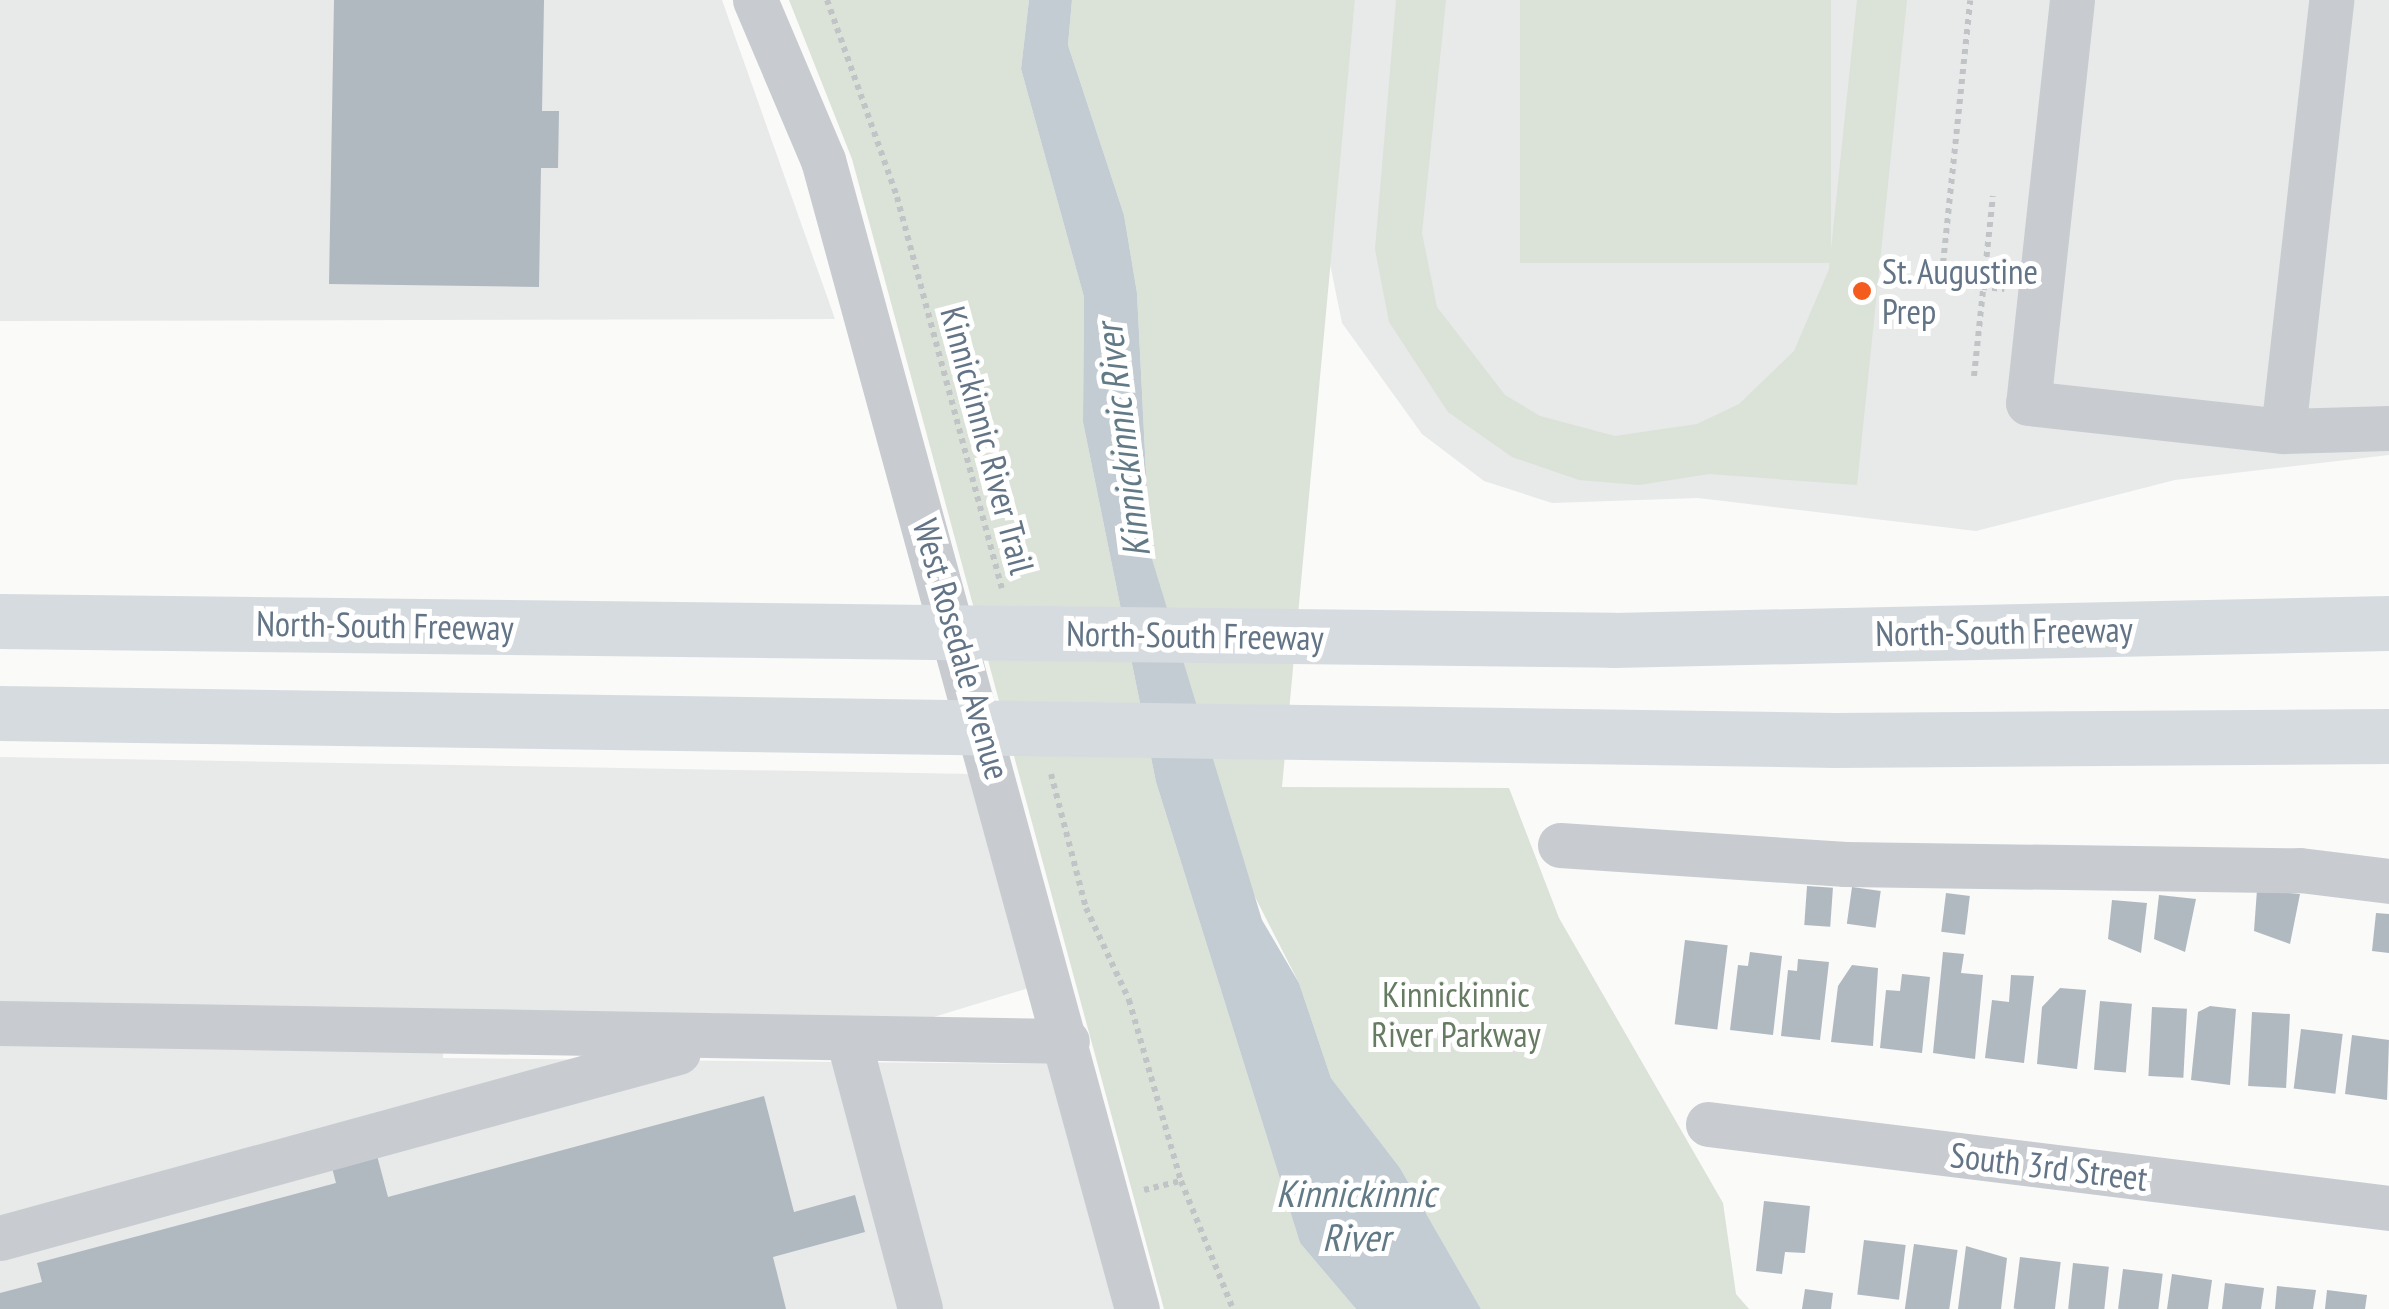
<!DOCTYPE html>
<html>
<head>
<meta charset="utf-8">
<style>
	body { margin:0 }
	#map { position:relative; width:2389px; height:1309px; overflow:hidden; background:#fafaf8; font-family:"PT Sans Narrow",sans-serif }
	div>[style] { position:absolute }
	.built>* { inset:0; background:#e8e9e9 }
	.green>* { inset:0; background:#dbe2d8; transform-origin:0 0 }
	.water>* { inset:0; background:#c2ccd2 }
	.building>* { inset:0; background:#b0b8c0; transform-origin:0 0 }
	.path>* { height:6px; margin-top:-3px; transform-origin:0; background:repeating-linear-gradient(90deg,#c1c4c6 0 5px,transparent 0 10px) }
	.minor>* { height:45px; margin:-22.5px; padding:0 22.5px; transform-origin:22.5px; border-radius:22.5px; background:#c8ccd0 }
	.highway>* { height:55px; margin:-27.5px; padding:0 27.5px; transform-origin:27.5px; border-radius:27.5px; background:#d6dbdf }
	.dots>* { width:28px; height:28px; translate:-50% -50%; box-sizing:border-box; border:5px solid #fff; border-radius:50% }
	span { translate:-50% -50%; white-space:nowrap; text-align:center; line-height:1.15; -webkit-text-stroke:10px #fff; paint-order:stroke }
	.poi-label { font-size:35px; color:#627486 }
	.left { translate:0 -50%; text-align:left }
	.street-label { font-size:35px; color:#627486 }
	.park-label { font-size:35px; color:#667c62 }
	.water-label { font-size:38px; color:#627a86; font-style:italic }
</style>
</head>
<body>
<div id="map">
	<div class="built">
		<div style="clip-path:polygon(0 0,722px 0,835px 319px,0 321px)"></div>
		<div style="clip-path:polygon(1355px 0,2389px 0,2389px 455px,2175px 480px,1976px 531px,1698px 498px,1552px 503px,1484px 481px,1422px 434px,1342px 323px,1329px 259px)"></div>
		<div style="clip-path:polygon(0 757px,971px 774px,1029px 988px,924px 1020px,444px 1010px,443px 1058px,1049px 1064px,1114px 1309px,0 1309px)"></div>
	</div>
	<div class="green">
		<div style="clip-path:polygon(789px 0,1029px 0,1021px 69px,1084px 297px,1083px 422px,1156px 782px,1300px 1243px,1356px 1309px,1164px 1309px,852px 159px)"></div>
		<div style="clip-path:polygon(1072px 0,1355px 0,1282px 787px,1509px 788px,1559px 918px,1723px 1203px,1736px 1294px,1749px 1309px,1481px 1309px,1400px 1168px,1331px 1078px,1299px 983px,1251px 889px,1150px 552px,1137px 293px,1124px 215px,1068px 45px)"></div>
		<div style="clip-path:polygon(1396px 0,1446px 0,1422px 233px,1437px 307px,1505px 395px,1540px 416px,1615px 436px,1697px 424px,1739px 404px,1794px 351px,1829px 269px,1857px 0,1907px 0,1857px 485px,1709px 474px,1639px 485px,1579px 480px,1512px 457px,1448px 412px,1389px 322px,1375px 249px)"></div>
		<div style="left:1520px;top:0;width:311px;height:263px"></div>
	</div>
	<div class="water">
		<div style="clip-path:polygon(1029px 0,1072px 0,1068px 45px,1124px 215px,1137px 293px,1150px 552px,1262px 920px,1299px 983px,1331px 1078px,1400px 1168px,1481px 1309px,1356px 1309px,1300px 1243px,1156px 782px,1083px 422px,1084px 297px,1021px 69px)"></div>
	</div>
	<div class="building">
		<div style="clip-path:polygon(334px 0,544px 0,542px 111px,559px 111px,558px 168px,541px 168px,539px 287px,329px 284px)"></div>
		<div style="left:1807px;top:886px;width:26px;height:39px;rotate:4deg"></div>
		<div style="left:1852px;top:887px;width:29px;height:37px;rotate:8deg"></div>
		<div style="clip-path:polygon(2257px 890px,2300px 894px,2290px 944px,2254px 931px)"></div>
		<div style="left:1946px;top:893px;width:24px;height:39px;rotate:7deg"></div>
		<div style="clip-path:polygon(2159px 895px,2196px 899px,2185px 952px,2154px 939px)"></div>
		<div style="clip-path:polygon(2112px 900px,2147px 903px,2141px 953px,2108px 939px)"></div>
		<div style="clip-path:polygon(2376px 913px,2389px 914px,2389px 953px,2372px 951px)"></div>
		<div style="left:1685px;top:940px;width:43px;height:85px;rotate:7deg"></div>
		<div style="clip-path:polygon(1750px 952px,1782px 956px,1773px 1035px,1730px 1030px,1738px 965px,1748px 966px)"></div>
		<div style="clip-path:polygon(1943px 952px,1964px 954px,1961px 973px,1983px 975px,1975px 1059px,1933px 1053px)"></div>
		<div style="clip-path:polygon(1798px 959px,1829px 962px,1820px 1040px,1781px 1036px,1788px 970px,1797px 971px)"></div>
		<div style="clip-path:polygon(1852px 965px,1878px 968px,1873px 1046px,1831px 1042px,1838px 986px)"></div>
		<div style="clip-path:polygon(1902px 974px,1930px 977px,1922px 1053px,1880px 1048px,1886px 990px,1900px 991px)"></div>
		<div style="clip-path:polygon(2011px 975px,2034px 976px,2024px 1063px,1985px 1058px,1992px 1000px,2009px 1002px)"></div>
		<div style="clip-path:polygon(2060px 988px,2086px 990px,2077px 1069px,2037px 1064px,2042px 1007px)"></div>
		<div style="left:2100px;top:1001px;width:32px;height:69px;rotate:5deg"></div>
		<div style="clip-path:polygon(2210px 1006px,2236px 1009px,2230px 1085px,2191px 1080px,2198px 1012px)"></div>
		<div style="left:2152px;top:1007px;width:35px;height:69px;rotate:3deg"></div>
		<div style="left:2252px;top:1012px;width:38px;height:74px;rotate:3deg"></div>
		<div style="left:2301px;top:1029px;width:42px;height:60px;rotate:7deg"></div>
		<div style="clip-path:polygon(2352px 1035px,2389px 1040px,2387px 1100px,2345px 1094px)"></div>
		<div style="clip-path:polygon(764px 1096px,794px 1212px,855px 1195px,865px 1232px,773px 1257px,786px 1309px,0 1309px,0 1293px,42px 1282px,37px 1263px,336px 1183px,330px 1160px,375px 1148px,388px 1197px)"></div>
		<div style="clip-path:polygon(1764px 1201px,1810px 1206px,1805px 1253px,1785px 1252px,1782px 1274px,1756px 1271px)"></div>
		<div style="left:1864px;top:1240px;width:42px;height:55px;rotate:7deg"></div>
		<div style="left:1914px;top:1244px;width:44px;height:66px;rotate:8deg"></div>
		<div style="clip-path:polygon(1966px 1246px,2007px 1258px,2001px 1309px,1958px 1309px)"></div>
		<div style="left:2020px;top:1257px;width:41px;height:52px;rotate:7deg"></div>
		<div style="left:2073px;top:1263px;width:36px;height:46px;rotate:6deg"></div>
		<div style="left:2123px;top:1269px;width:40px;height:40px;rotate:7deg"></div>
		<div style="clip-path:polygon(2172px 1274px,2212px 1280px,2208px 1309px,2167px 1309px)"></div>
		<div style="clip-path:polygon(2225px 1283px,2264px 1288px,2261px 1309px,2222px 1309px)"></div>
		<div style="clip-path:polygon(2277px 1286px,2316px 1290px,2313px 1309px,2275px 1309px)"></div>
		<div style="clip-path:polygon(1805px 1289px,1833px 1293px,1831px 1309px,1802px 1309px)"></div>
		<div style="clip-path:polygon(2327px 1290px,2367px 1295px,2365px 1309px,2325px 1309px)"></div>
	</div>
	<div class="path">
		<div style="left:827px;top:0;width:209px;rotate:70.4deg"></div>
		<div style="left:897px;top:197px;width:405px;rotate:75deg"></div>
		<div style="left:1883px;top:277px;width:122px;rotate:5.7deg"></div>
		<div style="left:1941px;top:283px;width:284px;rotate:-84.1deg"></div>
		<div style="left:1974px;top:376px;width:181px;rotate:-84deg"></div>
		<div style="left:1051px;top:774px;width:138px;rotate:75.4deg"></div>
		<div style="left:1086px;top:908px;width:102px;rotate:64.9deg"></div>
		<div style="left:1129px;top:1000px;width:188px;rotate:74deg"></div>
		<div style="left:1181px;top:1181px;width:138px;rotate:67.9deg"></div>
		<div style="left:1144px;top:1190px;width:38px;rotate:-14deg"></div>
	</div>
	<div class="minor">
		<div style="left:755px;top:0;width:174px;rotate:67deg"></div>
		<div style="left:823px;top:160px;width:1191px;rotate:74.72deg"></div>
		<div style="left:2072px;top:0;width:405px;rotate:96.2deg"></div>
		<div style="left:2028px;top:403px;width:257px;rotate:6.3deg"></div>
		<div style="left:2283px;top:431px;width:434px;rotate:-83.6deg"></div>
		<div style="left:2283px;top:431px;width:106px;rotate:-1.6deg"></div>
		<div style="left:1560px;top:845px;width:286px;rotate:3.8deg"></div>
		<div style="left:1845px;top:864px;width:455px;rotate:0.8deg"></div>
		<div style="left:2300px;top:870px;width:90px;rotate:7deg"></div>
		<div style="left:0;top:1023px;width:1067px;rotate:0.97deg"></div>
		<div style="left:848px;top:1038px;width:280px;rotate:75.1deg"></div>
		<div style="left:1708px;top:1124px;width:686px;rotate:7.03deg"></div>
		<div style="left:0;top:1238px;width:703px;rotate:-15.34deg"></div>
	</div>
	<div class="highway">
		<div style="left:0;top:621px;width:1613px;rotate:0.67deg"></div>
		<div style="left:1613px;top:640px;width:776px;rotate:-1.25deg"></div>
		<div style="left:0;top:713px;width:1835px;rotate:0.84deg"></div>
		<div style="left:1835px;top:740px;width:554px;rotate:-0.41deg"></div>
	</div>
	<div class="dots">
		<div style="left:1862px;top:291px;background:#f45c1e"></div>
	</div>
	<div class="poi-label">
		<span class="left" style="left:1882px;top:291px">St. Augustine<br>Prep</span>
	</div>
	<div class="street-label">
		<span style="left:988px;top:440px;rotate:75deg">Kinnickinnic River Trail</span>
		<span style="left:385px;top:625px;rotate:1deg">North-South Freeway</span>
		<span style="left:2004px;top:631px;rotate:-1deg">North-South Freeway</span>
		<span style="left:1195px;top:635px;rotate:1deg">North-South Freeway</span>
		<span style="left:962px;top:649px;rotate:74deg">West Rosedale Avenue</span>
		<span style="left:2049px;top:1166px;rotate:7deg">South 3rd Street</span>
	</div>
	<div class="park-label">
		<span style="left:1456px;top:1014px">Kinnickinnic<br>River Parkway</span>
	</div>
	<div class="water-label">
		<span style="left:1122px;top:441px;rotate:-97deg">Kinnickinnic River</span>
		<span style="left:1356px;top:1215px">Kinnickinnic<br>River</span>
	</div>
</div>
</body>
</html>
